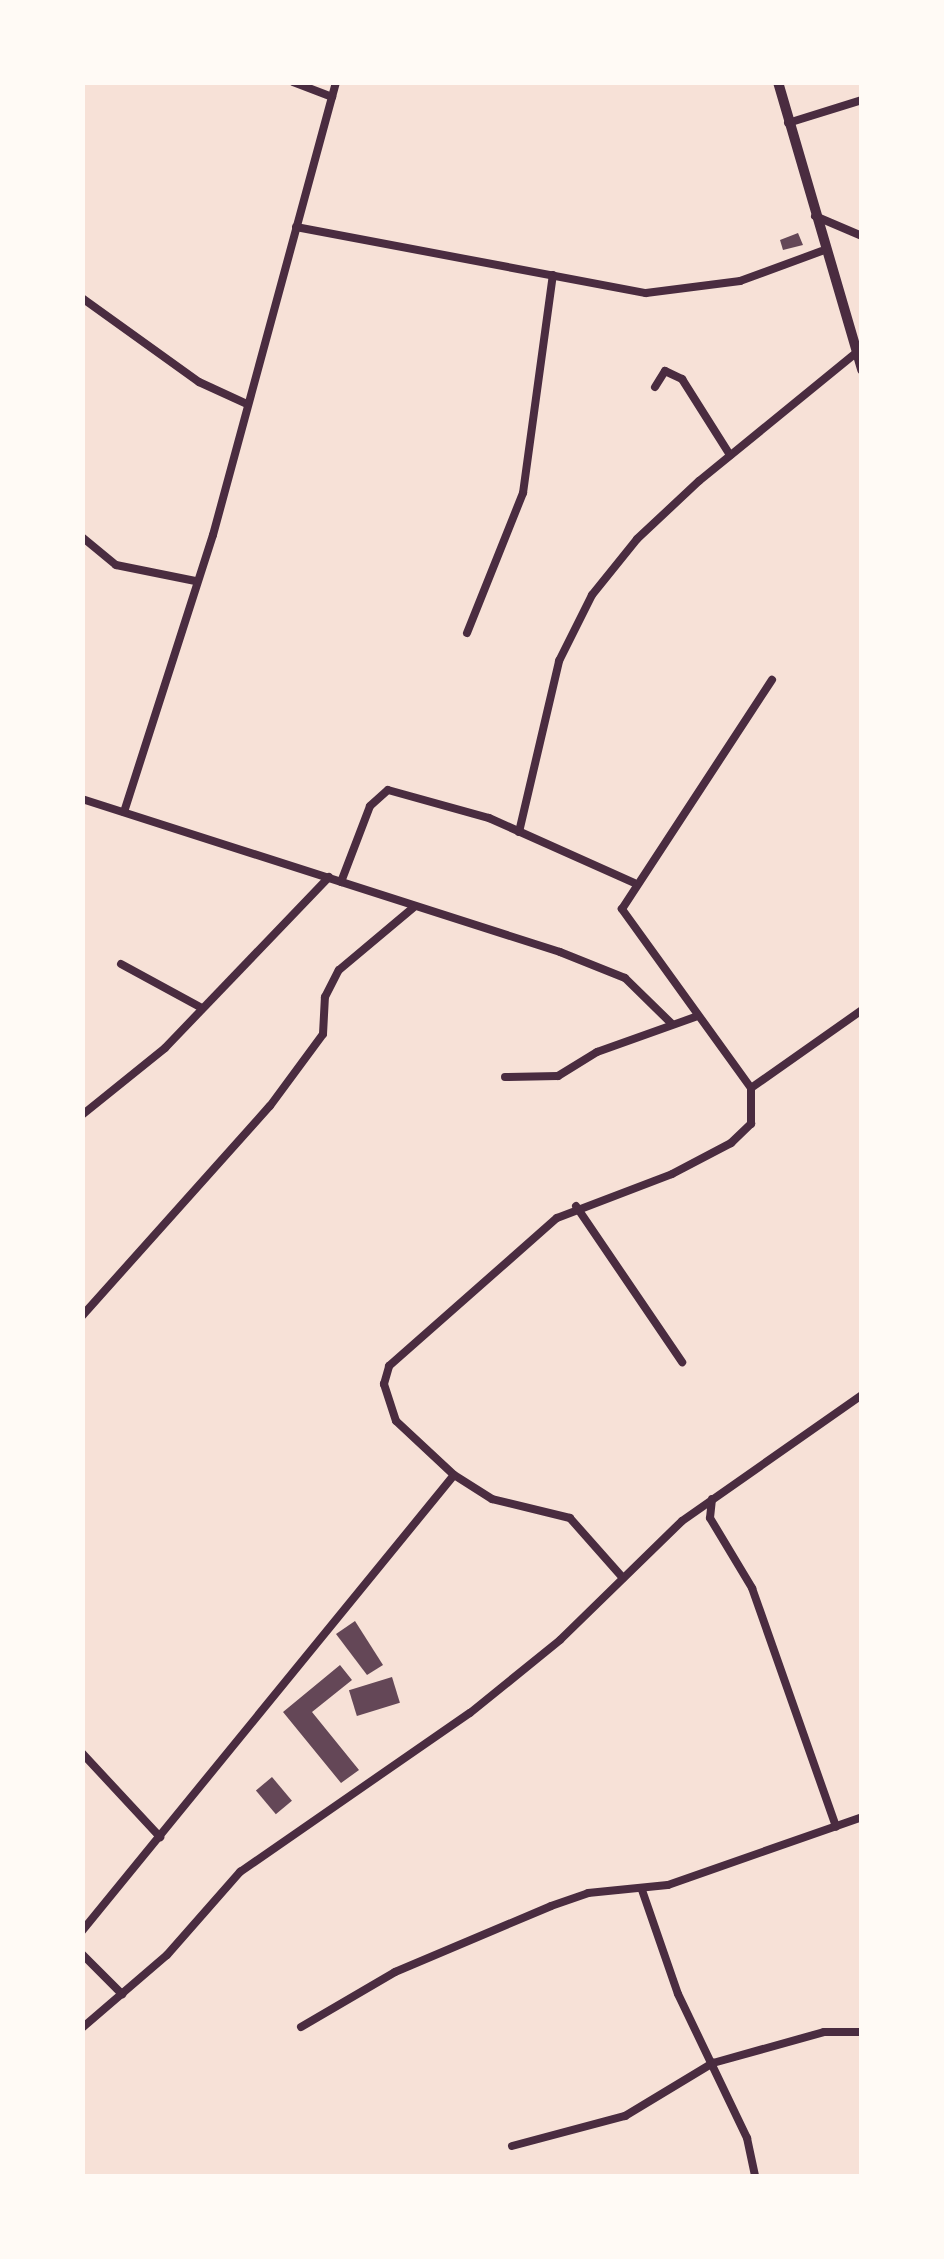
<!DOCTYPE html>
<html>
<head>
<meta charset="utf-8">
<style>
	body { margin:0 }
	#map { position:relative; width:944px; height:2259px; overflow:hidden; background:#f7e1d7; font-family:Roboto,sans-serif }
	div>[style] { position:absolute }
	.building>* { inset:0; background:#644757; transform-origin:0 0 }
	.minor>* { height:8px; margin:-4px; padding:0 4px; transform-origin:4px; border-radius:4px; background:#4a2c40 }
	.secondary>* { height:10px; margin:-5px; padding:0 5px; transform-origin:5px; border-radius:5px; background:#4a2c40 }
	span { translate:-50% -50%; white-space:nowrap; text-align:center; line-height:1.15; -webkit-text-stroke:10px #fffaf5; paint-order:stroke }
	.frame { position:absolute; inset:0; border:85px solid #fffaf5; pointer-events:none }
</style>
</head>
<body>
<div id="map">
	<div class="building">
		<div style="clip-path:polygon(798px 233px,803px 245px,783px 250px,780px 240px)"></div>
		<div style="clip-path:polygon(355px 1621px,383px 1665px,367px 1675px,336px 1634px)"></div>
		<div style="clip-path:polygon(340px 1665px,352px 1680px,312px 1712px,359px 1770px,341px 1783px,283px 1712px)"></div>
		<div style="left:392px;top:1677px;width:27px;height:45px;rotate:73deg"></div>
		<div style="left:272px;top:1777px;width:31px;height:21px;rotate:50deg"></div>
	</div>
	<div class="minor">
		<div style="left:293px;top:82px;width:42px;rotate:21deg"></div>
		<div style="left:788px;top:123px;width:77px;rotate:-17.3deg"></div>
		<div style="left:815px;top:216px;width:51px;rotate:23.1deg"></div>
		<div style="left:296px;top:227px;width:356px;rotate:10.7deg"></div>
		<div style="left:646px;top:293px;width:95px;rotate:-7.3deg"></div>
		<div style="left:740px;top:281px;width:87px;rotate:-20.1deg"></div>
		<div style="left:82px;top:298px;width:144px;rotate:35.7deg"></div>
		<div style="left:199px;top:382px;width:53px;rotate:24.6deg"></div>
		<div style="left:655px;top:387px;width:19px;rotate:-58deg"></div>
		<div style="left:665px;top:371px;width:19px;rotate:25deg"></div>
		<div style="left:682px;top:379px;width:90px;rotate:57.7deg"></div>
		<div style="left:82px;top:537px;width:44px;rotate:39.5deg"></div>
		<div style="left:116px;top:565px;width:81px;rotate:11.4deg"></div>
		<div style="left:467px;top:633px;width:151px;rotate:-68.2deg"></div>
		<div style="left:523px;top:493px;width:220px;rotate:-82.2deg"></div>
		<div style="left:82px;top:799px;width:502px;rotate:17.75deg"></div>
		<div style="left:560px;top:952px;width:70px;rotate:21.8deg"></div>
		<div style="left:625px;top:978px;width:66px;rotate:44.4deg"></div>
		<div style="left:124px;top:812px;width:291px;rotate:-72.2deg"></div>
		<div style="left:213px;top:535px;width:469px;rotate:-74.8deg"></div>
		<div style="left:519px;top:832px;width:176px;rotate:-76.8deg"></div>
		<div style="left:559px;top:661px;width:74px;rotate:-63.4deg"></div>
		<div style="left:592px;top:595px;width:72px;rotate:-51.2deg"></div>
		<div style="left:637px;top:539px;width:85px;rotate:-43.1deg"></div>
		<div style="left:699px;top:481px;width:203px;rotate:-39.2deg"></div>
		<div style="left:341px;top:882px;width:81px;rotate:-69.1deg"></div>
		<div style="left:370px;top:806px;width:24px;rotate:-42deg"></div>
		<div style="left:388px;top:790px;width:105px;rotate:15.5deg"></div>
		<div style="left:489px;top:818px;width:159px;rotate:24.1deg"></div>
		<div style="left:121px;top:964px;width:92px;rotate:28.5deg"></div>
		<div style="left:505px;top:1077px;width:53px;rotate:-1.1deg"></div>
		<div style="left:558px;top:1076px;width:46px;rotate:-31.6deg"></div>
		<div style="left:597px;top:1052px;width:107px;rotate:-19.6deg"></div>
		<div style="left:751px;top:1088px;width:136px;rotate:-35.1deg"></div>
		<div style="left:82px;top:1115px;width:107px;rotate:-38.9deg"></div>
		<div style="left:165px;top:1048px;width:237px;rotate:-46.2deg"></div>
		<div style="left:576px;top:1206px;width:189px;rotate:55.8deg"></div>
		<div style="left:82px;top:1316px;width:282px;rotate:-48.2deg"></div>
		<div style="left:270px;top:1106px;width:89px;rotate:-53.6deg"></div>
		<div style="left:323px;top:1034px;width:37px;rotate:-87deg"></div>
		<div style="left:325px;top:997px;width:30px;rotate:-63deg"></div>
		<div style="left:339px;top:970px;width:97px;rotate:-40deg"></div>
		<div style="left:712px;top:1499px;width:19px;rotate:96deg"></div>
		<div style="left:710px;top:1518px;width:82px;rotate:59deg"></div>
		<div style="left:752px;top:1588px;width:253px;rotate:70.6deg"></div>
		<div style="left:623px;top:1578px;width:80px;rotate:-131.5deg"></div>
		<div style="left:570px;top:1518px;width:80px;rotate:-166.3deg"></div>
		<div style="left:492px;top:1499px;width:45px;rotate:-147.7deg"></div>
		<div style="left:454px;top:1475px;width:79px;rotate:-137deg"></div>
		<div style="left:396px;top:1421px;width:39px;rotate:-108deg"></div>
		<div style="left:384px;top:1384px;width:19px;rotate:-74deg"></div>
		<div style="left:389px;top:1366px;width:224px;rotate:-41.4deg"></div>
		<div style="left:557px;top:1218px;width:123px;rotate:-20.9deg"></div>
		<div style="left:672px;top:1174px;width:67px;rotate:-27.7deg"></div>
		<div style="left:731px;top:1143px;width:28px;rotate:-44deg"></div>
		<div style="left:751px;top:1124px;width:36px;rotate:-90deg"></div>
		<div style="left:751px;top:1088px;width:221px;rotate:-125.8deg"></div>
		<div style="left:622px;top:909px;width:274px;rotate:-56.8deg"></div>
		<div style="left:82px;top:1753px;width:115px;rotate:47.1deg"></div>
		<div style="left:642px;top:1890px;width:110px;rotate:70.9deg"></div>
		<div style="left:678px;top:1994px;width:160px;rotate:64.4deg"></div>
		<div style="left:747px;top:2138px;width:39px;rotate:78deg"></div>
		<div style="left:82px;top:1931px;width:588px;rotate:-50.79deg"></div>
		<div style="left:82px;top:1954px;width:57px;rotate:45deg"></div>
		<div style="left:301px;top:2027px;width:109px;rotate:-30.3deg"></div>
		<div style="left:395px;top:1972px;width:169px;rotate:-22.9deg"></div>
		<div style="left:551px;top:1906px;width:39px;rotate:-19deg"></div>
		<div style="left:588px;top:1893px;width:80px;rotate:-5.7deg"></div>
		<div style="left:668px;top:1885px;width:206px;rotate:-19.3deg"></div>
		<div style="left:82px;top:2028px;width:112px;rotate:-40.7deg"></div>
		<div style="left:167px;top:1955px;width:111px;rotate:-48.7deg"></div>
		<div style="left:240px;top:1872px;width:280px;rotate:-34.7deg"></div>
		<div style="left:470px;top:1713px;width:116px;rotate:-39deg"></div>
		<div style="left:560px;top:1640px;width:170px;rotate:-44.3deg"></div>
		<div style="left:682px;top:1521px;width:220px;rotate:-35deg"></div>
		<div style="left:512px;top:2146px;width:117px;rotate:-14.9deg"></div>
		<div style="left:625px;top:2116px;width:103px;rotate:-31.1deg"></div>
		<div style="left:713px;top:2063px;width:115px;rotate:-15.6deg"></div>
		<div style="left:824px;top:2032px;width:38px"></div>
	</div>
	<div class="secondary">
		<div style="left:778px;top:82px;width:300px;rotate:73.7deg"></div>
	</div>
	<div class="frame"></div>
</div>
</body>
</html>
